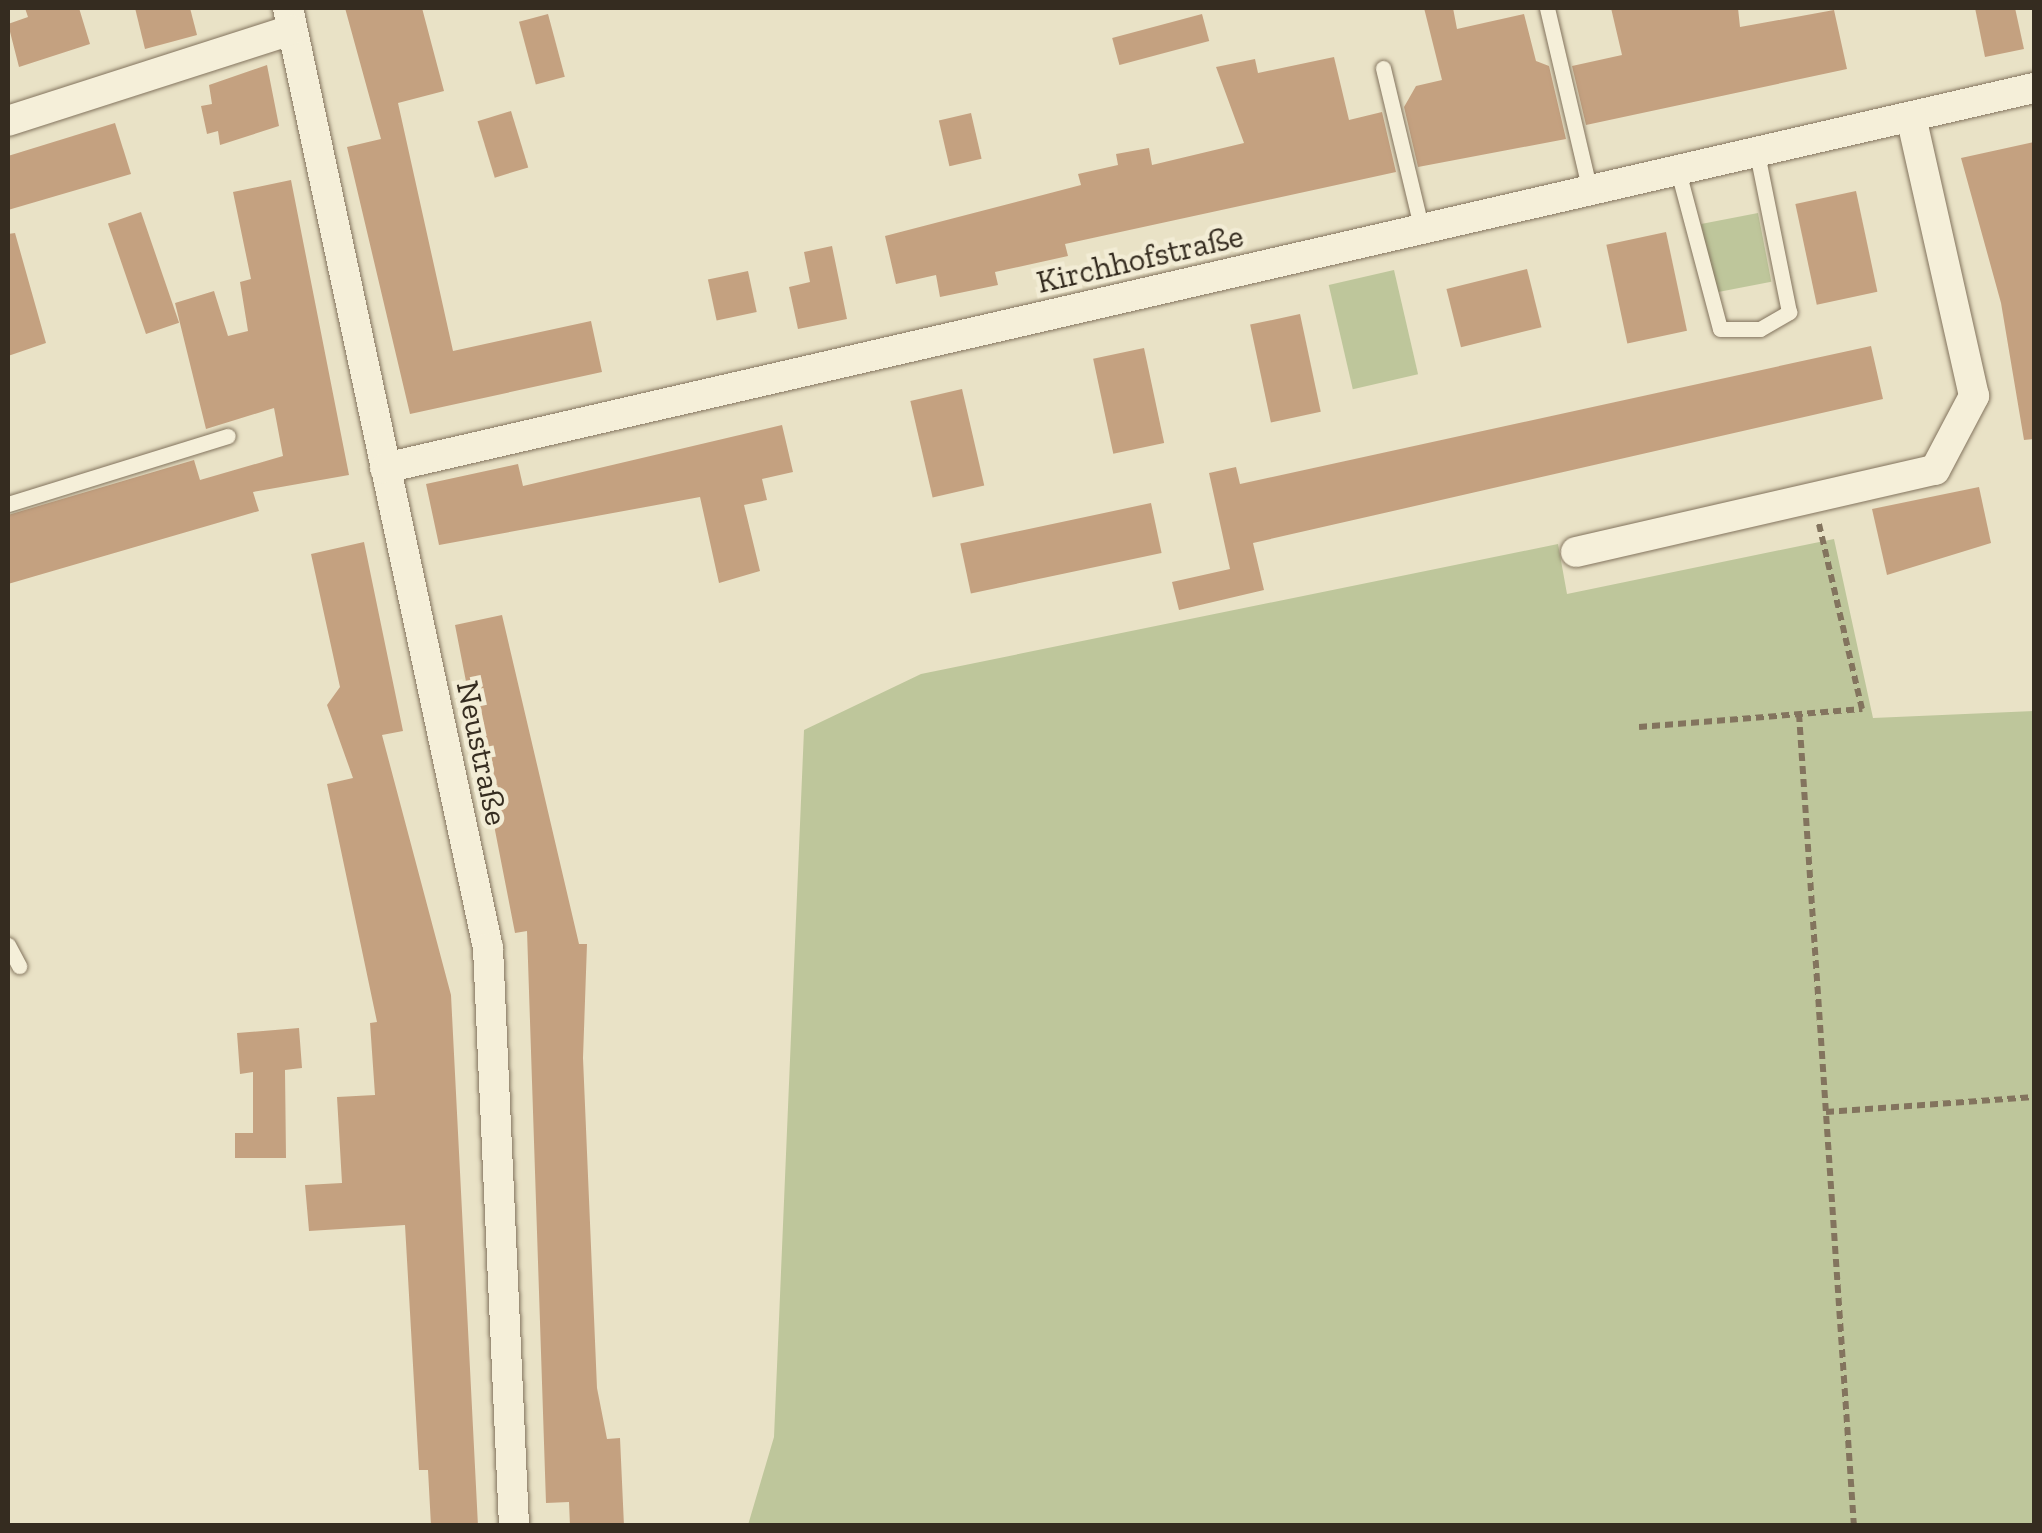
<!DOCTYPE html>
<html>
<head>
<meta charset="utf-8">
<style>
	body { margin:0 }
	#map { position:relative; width:2042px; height:1533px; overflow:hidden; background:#e9e2c6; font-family:"Zilla Slab",serif }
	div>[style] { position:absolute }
	.green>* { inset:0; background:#bec69b; transform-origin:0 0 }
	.building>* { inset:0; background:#c4a180; transform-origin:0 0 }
	.path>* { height:6px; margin-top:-3px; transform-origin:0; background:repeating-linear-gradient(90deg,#83745e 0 8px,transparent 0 13px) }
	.roads { filter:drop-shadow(0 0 2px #83745e) drop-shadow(0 0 2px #83745e) }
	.service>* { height:15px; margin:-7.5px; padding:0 7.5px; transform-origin:7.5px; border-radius:7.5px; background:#f5efd9 }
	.minor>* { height:30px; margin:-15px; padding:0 15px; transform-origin:15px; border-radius:15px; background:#f5efd9 }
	span { translate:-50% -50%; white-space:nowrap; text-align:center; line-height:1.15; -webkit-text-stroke:9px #f2ecd5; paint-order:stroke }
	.street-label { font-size:32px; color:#352c20 }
	.frame { position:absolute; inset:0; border:10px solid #352c20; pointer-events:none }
</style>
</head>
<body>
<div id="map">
	<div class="green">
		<div style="left:1758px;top:213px;width:70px;height:58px;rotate:79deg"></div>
		<div style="left:1394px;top:270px;width:107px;height:67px;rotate:77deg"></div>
		<div style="clip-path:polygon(1834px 539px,1873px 718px,2034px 711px,2034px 1525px,748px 1525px,774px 1437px,804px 730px,921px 674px,1558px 544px,1567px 594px)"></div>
	</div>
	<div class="building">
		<div style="clip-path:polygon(25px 8px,79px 8px,90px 44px,19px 67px,8px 24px,28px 17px)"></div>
		<div style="clip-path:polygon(135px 8px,190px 8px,197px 35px,145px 49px)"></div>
		<div style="clip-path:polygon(345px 8px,422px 8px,444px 91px,398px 103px,453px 351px,591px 321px,602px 372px,410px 414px,347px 147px,381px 139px)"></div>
		<div style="clip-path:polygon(1424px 8px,1453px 8px,1457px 29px,1524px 14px,1536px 61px,1549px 66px,1566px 139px,1418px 167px,1404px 107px,1416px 86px,1442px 80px)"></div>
		<div style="clip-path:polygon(1611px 8px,1738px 8px,1740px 27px,1834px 10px,1847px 69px,1586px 125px,1572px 66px,1622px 55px)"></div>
		<div style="clip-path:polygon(1975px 8px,2015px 8px,2024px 49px,1985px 57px)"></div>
		<div style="left:548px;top:14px;width:65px;height:30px;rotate:75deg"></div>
		<div style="left:1202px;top:14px;width:28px;height:93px;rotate:75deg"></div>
		<div style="clip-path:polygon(1334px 57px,1349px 120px,1382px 112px,1396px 172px,1065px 244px,1068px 256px,995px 272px,998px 285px,940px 297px,936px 275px,896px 284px,885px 236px,1081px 185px,1078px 174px,1118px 165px,1116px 154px,1149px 148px,1152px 165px,1244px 143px,1216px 67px,1255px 59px,1258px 73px)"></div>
		<div style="clip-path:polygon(267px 65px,279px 126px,220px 145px,218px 131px,207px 134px,201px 106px,212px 104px,209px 85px)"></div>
		<div style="left:511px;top:111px;width:59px;height:35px;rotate:73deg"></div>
		<div style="left:971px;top:113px;width:47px;height:33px;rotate:77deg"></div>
		<div style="clip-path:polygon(115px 123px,131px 174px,8px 210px,8px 156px)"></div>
		<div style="clip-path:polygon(2034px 142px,2034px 439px,2024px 440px,2001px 303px,1961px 158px)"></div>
		<div style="clip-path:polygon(291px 180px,349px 475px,253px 492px,259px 511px,8px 584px,8px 515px,194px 460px,200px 480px,283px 456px,274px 408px,206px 429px,175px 303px,214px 291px,228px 336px,248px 331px,240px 282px,251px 279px,233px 192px)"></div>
		<div style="left:1856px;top:191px;width:103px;height:62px;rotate:78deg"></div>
		<div style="left:141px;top:212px;width:117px;height:35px;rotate:71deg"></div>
		<div style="left:1666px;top:232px;width:101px;height:61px;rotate:78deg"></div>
		<div style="clip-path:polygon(15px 233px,46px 343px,8px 356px,8px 234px)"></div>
		<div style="clip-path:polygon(832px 246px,847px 319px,798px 329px,789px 287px,810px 282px,804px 252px)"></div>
		<div style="left:1527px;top:269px;width:60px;height:83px;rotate:76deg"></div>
		<div style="left:748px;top:271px;width:42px;height:41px;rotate:78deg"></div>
		<div style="left:1300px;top:314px;width:100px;height:51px;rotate:78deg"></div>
		<div style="clip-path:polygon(1871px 346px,1883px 399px,1253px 543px,1264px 590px,1179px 610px,1172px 582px,1230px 569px,1209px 473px,1236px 467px,1240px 484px)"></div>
		<div style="left:1144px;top:348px;width:97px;height:52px;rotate:78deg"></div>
		<div style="left:962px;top:389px;width:99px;height:53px;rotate:77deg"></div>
		<div style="clip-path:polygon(782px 425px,793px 472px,762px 479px,767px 500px,744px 505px,760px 571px,719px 583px,700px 497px,439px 545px,426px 484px,518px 464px,523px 486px)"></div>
		<div style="clip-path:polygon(1979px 487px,1991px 543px,1887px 575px,1872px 509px)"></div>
		<div style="left:1151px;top:503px;width:51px;height:195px;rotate:78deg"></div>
		<div style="clip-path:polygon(364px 542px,403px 731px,382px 735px,451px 995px,478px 1526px,431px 1526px,428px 1470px,419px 1470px,405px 1225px,309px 1231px,305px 1185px,342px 1183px,337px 1097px,375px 1095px,370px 1023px,377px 1022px,327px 784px,353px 778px,327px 705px,340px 687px,311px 554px)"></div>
		<div style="clip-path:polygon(502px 615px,579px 944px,587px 944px,583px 1058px,597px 1388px,607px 1439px,620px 1438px,624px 1526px,570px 1526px,569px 1502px,546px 1503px,527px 931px,515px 933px,455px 625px)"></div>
		<div style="clip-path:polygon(299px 1028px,302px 1068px,285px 1070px,286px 1158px,235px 1158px,235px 1133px,253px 1133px,253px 1072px,240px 1074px,237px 1033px)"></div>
	</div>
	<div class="path">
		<div style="left:1799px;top:714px;width:814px;rotate:86.13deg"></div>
		<div style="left:1639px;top:727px;width:224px;rotate:-4.6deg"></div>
		<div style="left:1862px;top:709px;width:190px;rotate:-103.1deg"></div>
		<div style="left:1826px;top:1112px;width:209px;rotate:-4.1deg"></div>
	</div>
	<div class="roads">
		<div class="service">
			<div style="left:1547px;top:8px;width:189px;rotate:76.8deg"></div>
			<div style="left:1383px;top:68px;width:167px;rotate:76.5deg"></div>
			<div style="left:1678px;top:171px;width:163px;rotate:75.1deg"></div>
			<div style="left:1720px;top:329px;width:40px"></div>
			<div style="left:1760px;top:329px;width:34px;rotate:-30deg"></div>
			<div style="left:1789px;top:312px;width:162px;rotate:-101.4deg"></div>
			<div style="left:8px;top:504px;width:230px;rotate:-17.2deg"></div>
			<div style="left:8px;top:945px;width:24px;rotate:62deg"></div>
		</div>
		<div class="minor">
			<div style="left:288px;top:8px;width:961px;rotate:77.99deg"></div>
			<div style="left:488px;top:948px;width:579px;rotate:87.42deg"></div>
			<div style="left:8px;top:121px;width:298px;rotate:-17.8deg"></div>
			<div style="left:385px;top:468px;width:1692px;rotate:-12.98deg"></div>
			<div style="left:1576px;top:552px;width:368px;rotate:-12.9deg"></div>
			<div style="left:1935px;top:470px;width:84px;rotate:-62.2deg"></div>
			<div style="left:1974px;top:396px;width:286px;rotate:-102.7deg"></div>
		</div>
	</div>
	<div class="street-label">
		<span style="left:1140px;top:259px;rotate:-13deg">Kirchhofstraße</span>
		<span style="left:482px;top:753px;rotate:78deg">Neustraße</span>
	</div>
	<div class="frame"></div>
</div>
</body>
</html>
